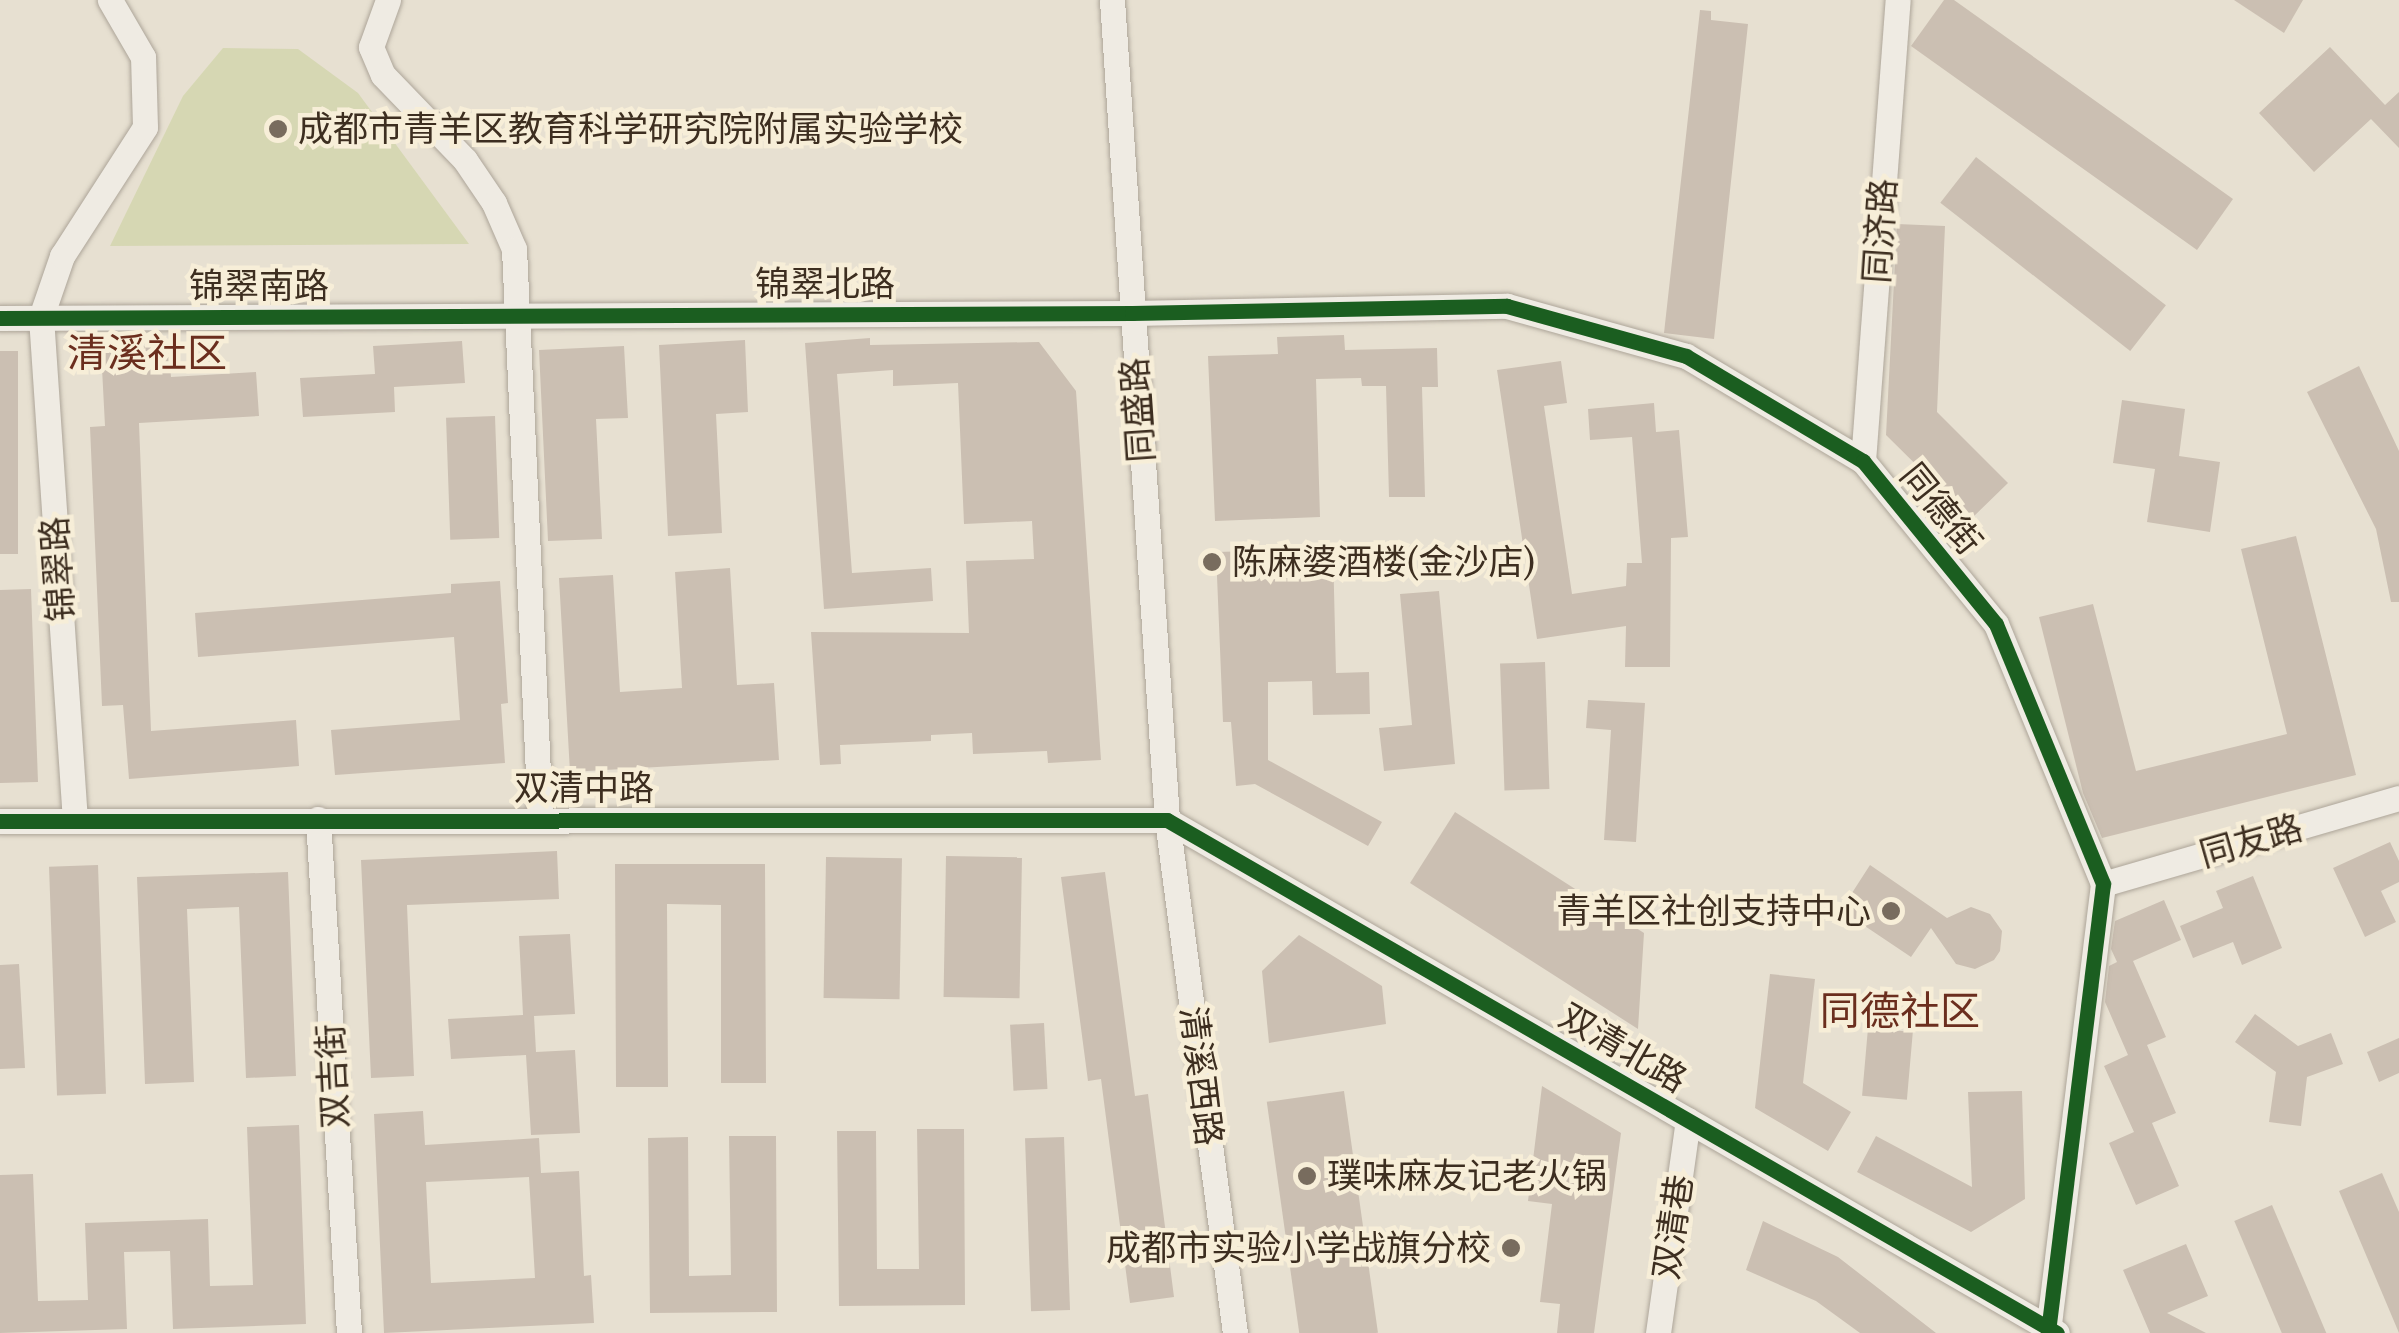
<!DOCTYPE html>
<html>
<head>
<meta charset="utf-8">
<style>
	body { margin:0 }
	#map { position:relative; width:2399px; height:1333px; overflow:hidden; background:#e7e0d1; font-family:"Libre Baskerville","Noto Sans SC",serif }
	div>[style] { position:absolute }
	.green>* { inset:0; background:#d6d7b3 }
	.building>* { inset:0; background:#cbbfb2; transform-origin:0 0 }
	.roads { filter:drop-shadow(0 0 2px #ada599) drop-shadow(0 0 2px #ada599) }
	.minor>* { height:25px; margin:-12.5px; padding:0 12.5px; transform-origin:12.5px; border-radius:12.5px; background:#efebe3 }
	.cycleway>* { height:15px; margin:-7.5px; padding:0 7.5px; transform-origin:7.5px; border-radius:7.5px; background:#1b5e20 }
	.dots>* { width:28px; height:28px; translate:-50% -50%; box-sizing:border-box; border:5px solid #f7eed8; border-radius:50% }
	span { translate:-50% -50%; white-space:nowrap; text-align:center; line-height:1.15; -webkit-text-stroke:9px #f7eed8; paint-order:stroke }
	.poi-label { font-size:35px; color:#3d2e20 }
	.left { translate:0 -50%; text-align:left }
	.right { translate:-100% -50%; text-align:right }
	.street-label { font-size:35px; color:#3d2e20 }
	.quarter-label { font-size:40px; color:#6b2e1e }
</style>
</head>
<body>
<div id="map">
	<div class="green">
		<div style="clip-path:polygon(223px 48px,298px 49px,358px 93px,469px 244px,110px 246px,183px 96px)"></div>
	</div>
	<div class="building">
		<div style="clip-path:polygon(1944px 0,1954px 0,2233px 199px,2197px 250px,1911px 46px)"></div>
		<div style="clip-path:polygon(2234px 0,2303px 0,2284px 33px)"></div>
		<div style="clip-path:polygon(1700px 10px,1711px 11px,1711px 20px,1748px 24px,1714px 339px,1664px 333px)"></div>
		<div style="clip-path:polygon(2330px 47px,2385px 105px,2399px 92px,2399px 148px,2371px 119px,2314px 172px,2259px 113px)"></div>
		<div style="left:1976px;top:157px;width:241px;height:58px;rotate:38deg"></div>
		<div style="clip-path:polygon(1897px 224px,1945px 226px,1937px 412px,2008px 483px,1971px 519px,1886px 435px)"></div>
		<div style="clip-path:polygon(1344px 335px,1345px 350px,1437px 348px,1438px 387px,1422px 387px,1425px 497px,1389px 497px,1386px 386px,1362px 386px,1361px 378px,1316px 379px,1320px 517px,1215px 521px,1208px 356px,1278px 354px,1277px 337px)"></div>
		<div style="clip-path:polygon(870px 338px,870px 345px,1039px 342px,1076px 391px,1101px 760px,1048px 763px,1047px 751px,973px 754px,972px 733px,931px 735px,931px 741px,840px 745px,841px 764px,820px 765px,811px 632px,969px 633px,966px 561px,1034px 559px,1032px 521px,964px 524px,958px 383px,893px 386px,893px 370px,837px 374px,852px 573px,931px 568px,933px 601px,824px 609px,805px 343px)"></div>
		<div style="clip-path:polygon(745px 340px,748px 412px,716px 414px,722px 533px,668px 536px,659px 345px)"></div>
		<div style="clip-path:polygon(462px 341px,465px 383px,394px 387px,395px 412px,303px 417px,300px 378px,375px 374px,373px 346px)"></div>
		<div style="clip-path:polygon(168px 345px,171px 377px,256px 372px,259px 416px,139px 423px,151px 731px,296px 720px,299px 766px,129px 779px,123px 705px,102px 706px,90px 427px,105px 426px,101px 349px)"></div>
		<div style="clip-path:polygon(624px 346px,628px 418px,596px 419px,602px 539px,548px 541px,539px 350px)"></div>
		<div style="left:0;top:351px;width:18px;height:203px"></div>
		<div style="clip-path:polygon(1561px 361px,1567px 403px,1544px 406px,1572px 594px,1626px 586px,1627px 563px,1642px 563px,1632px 437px,1590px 440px,1588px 409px,1654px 403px,1656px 432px,1679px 430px,1688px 537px,1671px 538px,1670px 667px,1625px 667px,1626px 626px,1537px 639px,1497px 370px)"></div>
		<div style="clip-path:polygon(2359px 366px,2399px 451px,2399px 602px,2391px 602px,2376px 529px,2307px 392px)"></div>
		<div style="clip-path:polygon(2122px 400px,2185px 409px,2179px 456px,2220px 462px,2210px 532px,2147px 522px,2155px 469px,2113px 463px)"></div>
		<div style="left:495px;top:416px;width:122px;height:49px;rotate:88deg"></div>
		<div style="clip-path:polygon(2296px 536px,2356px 775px,2102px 838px,2083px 793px,2039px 617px,2093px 604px,2136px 771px,2287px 734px,2241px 549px)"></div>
		<div style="clip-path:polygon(1333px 549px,1336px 673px,1369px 672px,1370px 714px,1313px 715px,1312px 681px,1268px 682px,1268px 760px,1382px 822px,1368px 846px,1255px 784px,1236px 786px,1231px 722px,1223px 722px,1216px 552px)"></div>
		<div style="clip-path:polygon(730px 568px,737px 685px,774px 683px,779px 760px,570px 772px,559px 578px,613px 575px,620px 692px,682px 688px,675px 572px)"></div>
		<div style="clip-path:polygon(500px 581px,508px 703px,501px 704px,505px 763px,335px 775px,331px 730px,460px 720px,454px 637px,198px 657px,195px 613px,451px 593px,451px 584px)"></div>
		<div style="clip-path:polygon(31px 589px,38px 782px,0 783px,0 590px)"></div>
		<div style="clip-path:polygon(1439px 591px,1455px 764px,1384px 771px,1379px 728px,1412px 725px,1400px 594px)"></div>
		<div style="left:1545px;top:662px;width:127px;height:45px;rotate:88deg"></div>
		<div style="clip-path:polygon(1588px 700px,1645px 703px,1636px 842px,1604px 840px,1611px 730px,1586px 728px)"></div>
		<div style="clip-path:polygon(1455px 812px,1644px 933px,1638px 1029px,1410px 883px)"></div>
		<div style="clip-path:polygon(2390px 842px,2399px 861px,2399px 882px,2381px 891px,2396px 922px,2365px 937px,2333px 868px)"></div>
		<div style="clip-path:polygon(557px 851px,559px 899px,407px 905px,414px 1076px,371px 1078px,361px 860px)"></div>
		<div style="left:946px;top:856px;width:76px;height:141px;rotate:1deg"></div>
		<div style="left:826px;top:857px;width:76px;height:141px;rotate:1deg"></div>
		<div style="clip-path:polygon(615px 864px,765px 864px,766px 1083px,721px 1083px,721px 905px,667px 904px,668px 1087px,616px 1087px)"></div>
		<div style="left:98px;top:865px;width:229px;height:49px;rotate:88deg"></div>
		<div style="clip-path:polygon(1870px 865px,1947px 918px,1971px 907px,1990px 914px,2002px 931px,2000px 951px,1994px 960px,1975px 969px,1956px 964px,1931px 928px,1911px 957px,1841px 910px)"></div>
		<div style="clip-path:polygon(288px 872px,296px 1076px,246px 1078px,239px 907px,187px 909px,194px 1082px,145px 1084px,137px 877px)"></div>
		<div style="clip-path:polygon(1105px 872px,1135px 1096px,1148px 1094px,1174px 1297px,1130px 1303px,1101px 1079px,1088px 1081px,1061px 877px)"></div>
		<div style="clip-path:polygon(2253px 876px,2282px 948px,2242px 965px,2233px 942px,2193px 958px,2180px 926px,2223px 908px,2216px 891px)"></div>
		<div style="clip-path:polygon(2164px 900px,2181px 940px,2133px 961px,2166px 1037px,2147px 1045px,2176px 1113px,2152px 1123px,2179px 1186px,2136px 1205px,2109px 1143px,2134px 1132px,2104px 1066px,2128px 1055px,2105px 1002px,2109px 966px,2117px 962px,2111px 949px,2115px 921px)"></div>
		<div style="clip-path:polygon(570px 934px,575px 1014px,534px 1016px,536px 1052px,575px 1050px,580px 1133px,531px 1135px,526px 1055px,451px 1059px,448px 1019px,523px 1015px,519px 936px)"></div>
		<div style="clip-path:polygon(1299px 935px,1382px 986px,1386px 1024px,1269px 1043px,1262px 971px)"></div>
		<div style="clip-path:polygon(19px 964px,25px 1068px,0 1069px,0 965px)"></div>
		<div style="clip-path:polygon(1770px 974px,1815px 979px,1803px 1083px,1851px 1112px,1828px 1151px,1755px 1108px)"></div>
		<div style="clip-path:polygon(2255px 1014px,2298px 1046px,2331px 1033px,2343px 1064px,2307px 1077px,2301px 1126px,2269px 1122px,2276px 1072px,2235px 1042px)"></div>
		<div style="left:1044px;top:1023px;width:66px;height:34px;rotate:87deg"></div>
		<div style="left:1868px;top:1028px;width:45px;height:68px;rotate:5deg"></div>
		<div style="clip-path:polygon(2399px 1038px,2399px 1073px,2379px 1082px,2367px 1052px)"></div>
		<div style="clip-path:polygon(1542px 1086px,1621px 1133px,1594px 1333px,1557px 1333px,1560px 1304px,1540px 1302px,1552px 1204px,1528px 1201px)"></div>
		<div style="left:1344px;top:1091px;width:244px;height:78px;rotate:82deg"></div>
		<div style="clip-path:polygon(2022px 1091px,2025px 1199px,1971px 1232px,1857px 1172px,1876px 1136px,1972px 1187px,1968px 1092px)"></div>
		<div style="clip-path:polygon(evenodd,423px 1111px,425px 1145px,539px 1138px,541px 1173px,579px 1171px,584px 1276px,591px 1275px,594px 1323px,384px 1333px,374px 1114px,423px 1111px,529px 1177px,535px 1278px,431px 1283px,426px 1182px,529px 1177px)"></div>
		<div style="clip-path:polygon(299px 1125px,306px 1324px,173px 1329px,170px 1251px,124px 1252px,127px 1329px,0 1333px,0 1175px,33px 1174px,38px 1301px,88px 1300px,85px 1223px,208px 1219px,210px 1286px,253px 1285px,247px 1127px)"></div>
		<div style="clip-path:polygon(917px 1129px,964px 1129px,965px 1305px,839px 1306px,837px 1131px,876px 1131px,877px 1269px,919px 1269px)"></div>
		<div style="clip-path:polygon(729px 1136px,776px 1136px,777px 1312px,650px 1313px,648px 1138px,688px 1137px,689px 1276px,731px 1275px)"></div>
		<div style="left:1064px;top:1137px;width:173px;height:39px;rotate:88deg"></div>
		<div style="clip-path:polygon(2382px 1173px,2399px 1212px,2399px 1333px,2339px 1191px)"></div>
		<div style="left:2272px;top:1205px;width:139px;height:41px;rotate:67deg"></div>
		<div style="clip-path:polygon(1763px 1221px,1838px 1257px,1936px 1333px,1860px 1333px,1816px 1301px,1746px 1270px)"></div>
		<div style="clip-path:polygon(2186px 1244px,2208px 1296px,2167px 1313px,2206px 1333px,2150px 1333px,2123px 1270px)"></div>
	</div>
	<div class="roads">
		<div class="minor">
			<div style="left:388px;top:0;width:50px;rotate:109.9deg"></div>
			<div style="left:371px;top:47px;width:30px;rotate:67deg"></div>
			<div style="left:383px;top:75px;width:118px;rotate:46deg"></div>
			<div style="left:465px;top:160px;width:52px;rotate:56deg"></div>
			<div style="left:494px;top:203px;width:50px;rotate:66.5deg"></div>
			<div style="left:514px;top:249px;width:570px;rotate:87.38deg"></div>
			<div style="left:1112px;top:0;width:822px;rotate:86.16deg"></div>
			<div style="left:1167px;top:820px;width:517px;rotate:82.45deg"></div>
			<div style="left:0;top:318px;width:1132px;rotate:-0.25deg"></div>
			<div style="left:1132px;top:313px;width:375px;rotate:-1.1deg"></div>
			<div style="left:1507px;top:306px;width:186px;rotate:15.6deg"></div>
			<div style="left:1686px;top:356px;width:206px;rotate:30.7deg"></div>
			<div style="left:1863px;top:461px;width:210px;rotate:50.8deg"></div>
			<div style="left:1996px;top:624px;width:281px;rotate:67.6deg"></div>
			<div style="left:2103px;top:884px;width:452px;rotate:97deg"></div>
			<div style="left:1863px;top:461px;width:462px;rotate:-85.7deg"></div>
			<div style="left:318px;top:819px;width:515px;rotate:86.55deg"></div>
			<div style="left:0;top:821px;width:1167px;rotate:-0.05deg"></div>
			<div style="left:1167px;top:820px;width:1027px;rotate:29.96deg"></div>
			<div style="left:75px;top:821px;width:505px;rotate:-93.86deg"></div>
			<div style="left:41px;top:317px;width:65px;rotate:-71deg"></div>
			<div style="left:62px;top:256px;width:153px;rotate:-57.2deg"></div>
			<div style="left:145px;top:127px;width:70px;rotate:-91.6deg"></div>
			<div style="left:143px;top:57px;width:66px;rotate:-120.1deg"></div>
			<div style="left:2103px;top:884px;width:308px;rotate:-16.2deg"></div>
			<div style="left:1658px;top:1333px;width:215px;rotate:-82deg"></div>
		</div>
	</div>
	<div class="cycleway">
		<div style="left:0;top:318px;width:1132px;rotate:-0.25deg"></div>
		<div style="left:1132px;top:313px;width:375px;rotate:-1.1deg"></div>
		<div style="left:1507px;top:306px;width:186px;rotate:15.6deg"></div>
		<div style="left:1686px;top:356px;width:206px;rotate:30.7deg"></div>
		<div style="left:1863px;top:461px;width:210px;rotate:50.8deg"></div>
		<div style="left:1996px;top:624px;width:281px;rotate:67.6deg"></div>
		<div style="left:2103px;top:884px;width:452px;rotate:97deg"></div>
		<div style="left:0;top:821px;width:1167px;rotate:-0.05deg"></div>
		<div style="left:1167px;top:820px;width:1027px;rotate:29.96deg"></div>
	</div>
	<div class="dots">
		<div style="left:278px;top:129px;background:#786c5e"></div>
		<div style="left:1212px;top:562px;background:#786c5e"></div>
		<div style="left:1891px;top:911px;background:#786c5e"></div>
		<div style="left:1307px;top:1176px;background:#786c5e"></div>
		<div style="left:1511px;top:1248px;background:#786c5e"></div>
	</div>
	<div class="poi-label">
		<span class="left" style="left:298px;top:129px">成都市青羊区教育科学研究院附属实验学校</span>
		<span class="left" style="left:1232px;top:562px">陈麻婆酒楼(金沙店)</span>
		<span class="right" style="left:1871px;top:911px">青羊区社创支持中心</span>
		<span class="left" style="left:1327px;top:1176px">璞味麻友记老火锅</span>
		<span class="right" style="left:1491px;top:1248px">成都市实验小学战旗分校</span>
	</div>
	<div class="street-label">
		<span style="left:1880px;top:231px;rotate:-86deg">同济路</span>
		<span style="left:825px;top:284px">锦翠北路</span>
		<span style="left:259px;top:286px">锦翠南路</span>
		<span style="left:1138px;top:410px;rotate:-94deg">同盛路</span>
		<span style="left:1941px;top:509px;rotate:51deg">同德街</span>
		<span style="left:58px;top:569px;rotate:-94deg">锦翠路</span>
		<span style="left:584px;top:788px">双清中路</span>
		<span style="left:2251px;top:841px;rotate:-16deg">同友路</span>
		<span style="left:1623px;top:1048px;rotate:30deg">双清北路</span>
		<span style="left:333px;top:1076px;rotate:-93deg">双吉街</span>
		<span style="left:1201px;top:1076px;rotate:83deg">清溪西路</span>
		<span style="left:1673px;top:1227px;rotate:-82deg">双清巷</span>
	</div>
	<div class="quarter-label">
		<span style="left:147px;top:353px">清溪社区</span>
		<span style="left:1900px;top:1011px">同德社区</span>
	</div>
</div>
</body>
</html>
